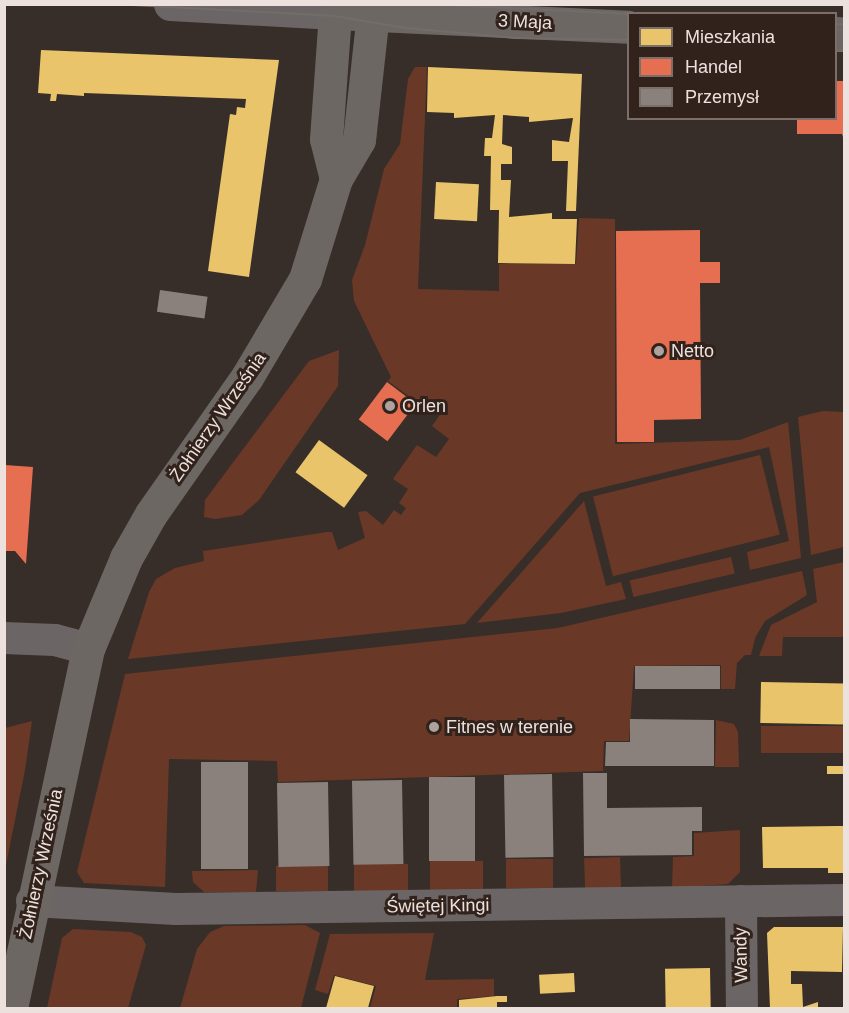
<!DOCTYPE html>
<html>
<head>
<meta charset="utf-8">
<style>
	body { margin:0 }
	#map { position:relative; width:849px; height:1013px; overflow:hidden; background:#372e2a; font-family:Arial,sans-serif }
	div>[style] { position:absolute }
	.green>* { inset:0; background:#6a3826; transform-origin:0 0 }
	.homes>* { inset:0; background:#e9c46a; transform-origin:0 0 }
	.shops>* { inset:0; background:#e76f51; transform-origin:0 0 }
	.industry>* { inset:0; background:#8a817c; transform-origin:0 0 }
	.minor>* { height:32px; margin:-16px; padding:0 16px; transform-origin:16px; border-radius:16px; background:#6b6665 }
	.tertiary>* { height:33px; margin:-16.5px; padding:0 16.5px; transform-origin:16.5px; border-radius:16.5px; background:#6b6665 }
	.primary>* { height:33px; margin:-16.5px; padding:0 16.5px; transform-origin:16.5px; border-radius:16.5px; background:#6d6764 }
	.tram>* { height:1.5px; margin:-0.75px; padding:0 0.75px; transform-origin:0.75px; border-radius:0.75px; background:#726d6b }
	.dots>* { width:16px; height:16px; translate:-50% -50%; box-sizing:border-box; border:3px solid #32221c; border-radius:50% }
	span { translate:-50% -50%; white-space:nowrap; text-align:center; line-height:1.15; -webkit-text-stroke:6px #32221c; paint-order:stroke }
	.street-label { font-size:18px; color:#ece1dd }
	.poi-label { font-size:18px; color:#ece1dd }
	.left { translate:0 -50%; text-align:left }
	.frame { position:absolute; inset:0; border:6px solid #ece1dd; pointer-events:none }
	.legend { position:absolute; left:627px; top:12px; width:210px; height:108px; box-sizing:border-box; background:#32221c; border:2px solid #7c6e69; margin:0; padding:8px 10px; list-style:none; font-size:18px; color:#ece1dd }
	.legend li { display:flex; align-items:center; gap:12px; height:30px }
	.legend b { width:30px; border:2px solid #7c6e69 }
</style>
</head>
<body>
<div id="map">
	<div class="green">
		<div style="clip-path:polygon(415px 67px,427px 67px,418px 289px,499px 291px,499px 264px,576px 264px,579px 218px,615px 219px,615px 444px,740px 440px,788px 422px,801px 558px,750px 570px,747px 552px,789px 541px,769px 447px,580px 493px,465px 624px,128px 659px,149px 592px,156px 579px,175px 568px,204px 561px,203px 551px,327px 532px,332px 532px,338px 550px,365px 538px,358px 512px,366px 511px,383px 525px,394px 510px,401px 515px,406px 508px,399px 503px,408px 489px,393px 479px,417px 445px,436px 457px,449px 439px,432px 426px,444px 409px,423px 396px,418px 403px,388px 381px,391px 377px,354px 301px,352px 280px,365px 245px,384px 169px,400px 144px,408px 79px)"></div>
		<div style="clip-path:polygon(339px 350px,338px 386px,259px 500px,242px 515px,215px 519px,204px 517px,205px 500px,309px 361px)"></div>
		<div style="clip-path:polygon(823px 411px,844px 412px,844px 547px,811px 555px,798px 417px)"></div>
		<div style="left:760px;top:455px;width:82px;height:172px;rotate:76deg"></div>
		<div style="clip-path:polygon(584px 501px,606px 586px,621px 582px,626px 599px,561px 613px,477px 623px)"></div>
		<div style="left:731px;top:557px;width:17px;height:104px;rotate:77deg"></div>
		<div style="clip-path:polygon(844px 562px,844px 637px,783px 637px,782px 656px,759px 656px,771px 625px,817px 602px,813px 569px)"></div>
		<div style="clip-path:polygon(802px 571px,807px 595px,765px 621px,755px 638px,751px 655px,745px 655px,737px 663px,735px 689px,721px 689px,721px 665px,634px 666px,629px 741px,604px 741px,603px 771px,278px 782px,277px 761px,169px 759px,165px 887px,84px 883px,77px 872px,125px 674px,558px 628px)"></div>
		<div style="clip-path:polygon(716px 720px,734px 724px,738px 732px,739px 767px,715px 767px)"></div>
		<div style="clip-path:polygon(32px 721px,25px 770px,5px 870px,5px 728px)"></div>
		<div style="left:761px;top:726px;width:83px;height:27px"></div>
		<div style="clip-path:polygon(740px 830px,740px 872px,728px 884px,672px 888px,673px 857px,694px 856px,694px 833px)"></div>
		<div style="left:620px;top:857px;width:32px;height:36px;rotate:88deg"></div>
		<div style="left:506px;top:859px;width:47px;height:29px"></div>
		<div style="left:430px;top:861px;width:53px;height:29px"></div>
		<div style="left:408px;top:864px;width:27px;height:54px;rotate:90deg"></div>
		<div style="left:328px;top:866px;width:25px;height:52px;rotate:90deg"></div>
		<div style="clip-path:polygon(258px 870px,256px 892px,204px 892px,193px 882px,192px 871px)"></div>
		<div style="clip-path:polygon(305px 925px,320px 933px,301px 1008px,180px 1008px,197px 949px,210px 932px,224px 926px)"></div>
		<div style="clip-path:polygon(73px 929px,131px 932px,142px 937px,146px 945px,128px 1008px,47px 1008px,62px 938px)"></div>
		<div style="clip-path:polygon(434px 933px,425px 980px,494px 979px,494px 996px,457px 999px,457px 1008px,370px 1008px,376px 986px,334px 975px,328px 994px,315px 990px,330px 934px)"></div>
	</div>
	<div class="homes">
		<div style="clip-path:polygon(41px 50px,279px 60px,249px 277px,208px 271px,230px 114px,236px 115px,237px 107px,245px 108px,246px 99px,84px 93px,84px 96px,57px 94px,56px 101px,50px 101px,51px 94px,38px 93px)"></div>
		<div style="clip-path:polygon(428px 67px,582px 74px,576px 211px,566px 211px,568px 161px,552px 161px,552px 140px,569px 142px,573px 118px,529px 122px,529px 117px,503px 115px,502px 144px,512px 147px,512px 164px,501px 164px,501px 180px,511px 180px,509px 217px,552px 213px,552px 219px,577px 219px,575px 264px,498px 263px,499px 210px,490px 210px,491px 156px,484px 156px,485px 138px,492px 138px,495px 115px,454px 118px,454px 113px,427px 112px)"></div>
		<div style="left:436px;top:182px;width:43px;height:37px;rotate:3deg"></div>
		<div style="left:319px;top:440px;width:60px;height:40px;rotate:36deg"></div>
		<div style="left:761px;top:682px;width:83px;height:41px;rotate:1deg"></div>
		<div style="left:827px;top:766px;width:17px;height:8px"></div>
		<div style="clip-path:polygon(837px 826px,844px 826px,844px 873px,828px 873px,828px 868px,763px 868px,762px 827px)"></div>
		<div style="clip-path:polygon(774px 927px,843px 927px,842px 972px,791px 971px,791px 984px,802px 984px,803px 1007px,818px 1002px,818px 1008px,770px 1008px,767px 933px)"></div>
		<div style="left:710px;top:968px;width:40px;height:45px;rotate:89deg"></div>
		<div style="left:574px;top:973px;width:19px;height:35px;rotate:87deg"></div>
		<div style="clip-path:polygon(335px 976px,374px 986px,368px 1008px,326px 1008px)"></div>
		<div style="clip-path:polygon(497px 996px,507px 996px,507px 1002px,497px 1002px,497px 1008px,459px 1008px,459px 1000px)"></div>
	</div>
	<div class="shops">
		<div style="clip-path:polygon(836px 81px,844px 81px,844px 140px,842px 134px,797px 134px,797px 118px,836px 118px)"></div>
		<div style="clip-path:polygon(700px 230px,700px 262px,720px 262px,720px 283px,700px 283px,701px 419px,654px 420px,654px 442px,617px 442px,616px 231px)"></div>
		<div style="left:387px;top:382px;width:36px;height:47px;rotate:37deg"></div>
		<div style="clip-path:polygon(5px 465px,33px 467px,26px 564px,15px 551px,5px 551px)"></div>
	</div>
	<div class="industry">
		<div style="left:160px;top:290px;width:48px;height:22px;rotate:8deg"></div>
		<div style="left:720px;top:666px;width:23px;height:85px;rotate:90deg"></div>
		<div style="clip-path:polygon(630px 719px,714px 720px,714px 766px,605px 766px,606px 742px,630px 742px)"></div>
		<div style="left:201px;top:762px;width:47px;height:107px"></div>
		<div style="clip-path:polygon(583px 773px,607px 773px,607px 808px,702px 807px,702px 831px,692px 831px,692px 855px,584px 856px)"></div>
		<div style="left:552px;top:774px;width:83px;height:48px;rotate:89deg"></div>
		<div style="left:429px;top:777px;width:46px;height:84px"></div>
		<div style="left:402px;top:780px;width:84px;height:50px;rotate:89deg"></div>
		<div style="left:328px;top:782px;width:84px;height:51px;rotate:89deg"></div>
	</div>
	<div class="minor">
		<div style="left:4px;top:638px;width:51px;rotate:2.2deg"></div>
		<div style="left:55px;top:640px;width:34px;rotate:15deg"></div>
		<div style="left:32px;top:901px;width:144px;rotate:3.2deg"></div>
		<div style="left:176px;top:909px;width:668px;rotate:-0.77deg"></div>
		<div style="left:741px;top:901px;width:107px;rotate:89.5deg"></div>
	</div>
	<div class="tertiary">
		<div style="left:170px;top:4px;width:165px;rotate:3.1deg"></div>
	</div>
	<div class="primary">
		<div style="left:836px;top:33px;width:8px;rotate:7deg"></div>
		<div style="left:336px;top:179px;width:41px;rotate:-104deg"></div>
		<div style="left:326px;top:139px;width:126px;rotate:-85.9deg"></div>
		<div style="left:335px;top:13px;width:293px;rotate:2.7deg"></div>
		<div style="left:11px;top:1008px;width:367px;rotate:-77.9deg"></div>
		<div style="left:88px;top:649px;width:99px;rotate:-67.3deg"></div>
		<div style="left:126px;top:558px;width:51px;rotate:-60.4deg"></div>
		<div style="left:151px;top:514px;width:167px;rotate:-55deg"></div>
		<div style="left:247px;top:377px;width:114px;rotate:-59.4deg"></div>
		<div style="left:305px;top:279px;width:105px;rotate:-72.8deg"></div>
		<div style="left:336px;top:179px;width:45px;rotate:-59.5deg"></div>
		<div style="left:359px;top:140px;width:127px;rotate:-83.7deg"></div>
	</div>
	<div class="tram">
		<div style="left:115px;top:4px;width:220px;rotate:3.1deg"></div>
		<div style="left:335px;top:16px;width:72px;rotate:9.6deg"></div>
		<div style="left:406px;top:28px;width:109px;rotate:5.2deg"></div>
		<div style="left:515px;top:38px;width:113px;rotate:1deg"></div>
		<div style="left:427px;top:4px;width:201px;rotate:2.8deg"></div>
		<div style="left:4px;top:5px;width:14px;rotate:-4deg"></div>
		<div style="left:836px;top:24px;width:8px"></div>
		<div style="left:836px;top:51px;width:8px"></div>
	</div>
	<div class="dots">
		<div style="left:659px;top:351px;background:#ada29e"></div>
		<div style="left:390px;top:406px;background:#ada29e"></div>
		<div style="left:434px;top:727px;background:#ada29e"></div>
	</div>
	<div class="street-label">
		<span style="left:525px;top:22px;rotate:3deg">3 Maja</span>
		<span style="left:218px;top:417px;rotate:-55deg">Żołnierzy Września</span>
		<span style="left:41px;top:864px;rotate:-78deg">Żołnierzy Września</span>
		<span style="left:438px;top:906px;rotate:-1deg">Świętej Kingi</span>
		<span style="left:741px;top:955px;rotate:-91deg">Wandy</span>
	</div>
	<div class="poi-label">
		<span class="left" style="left:671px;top:351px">Netto</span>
		<span class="left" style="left:402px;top:406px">Orlen</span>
		<span class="left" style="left:446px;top:727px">Fitnes w terenie</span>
	</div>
	<div class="frame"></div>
	<ul class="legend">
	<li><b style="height:16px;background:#e9c46a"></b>Mieszkania</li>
	<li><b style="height:16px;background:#e76f51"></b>Handel</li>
	<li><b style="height:16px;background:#8a817c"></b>Przemysł</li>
	</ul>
</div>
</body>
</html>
